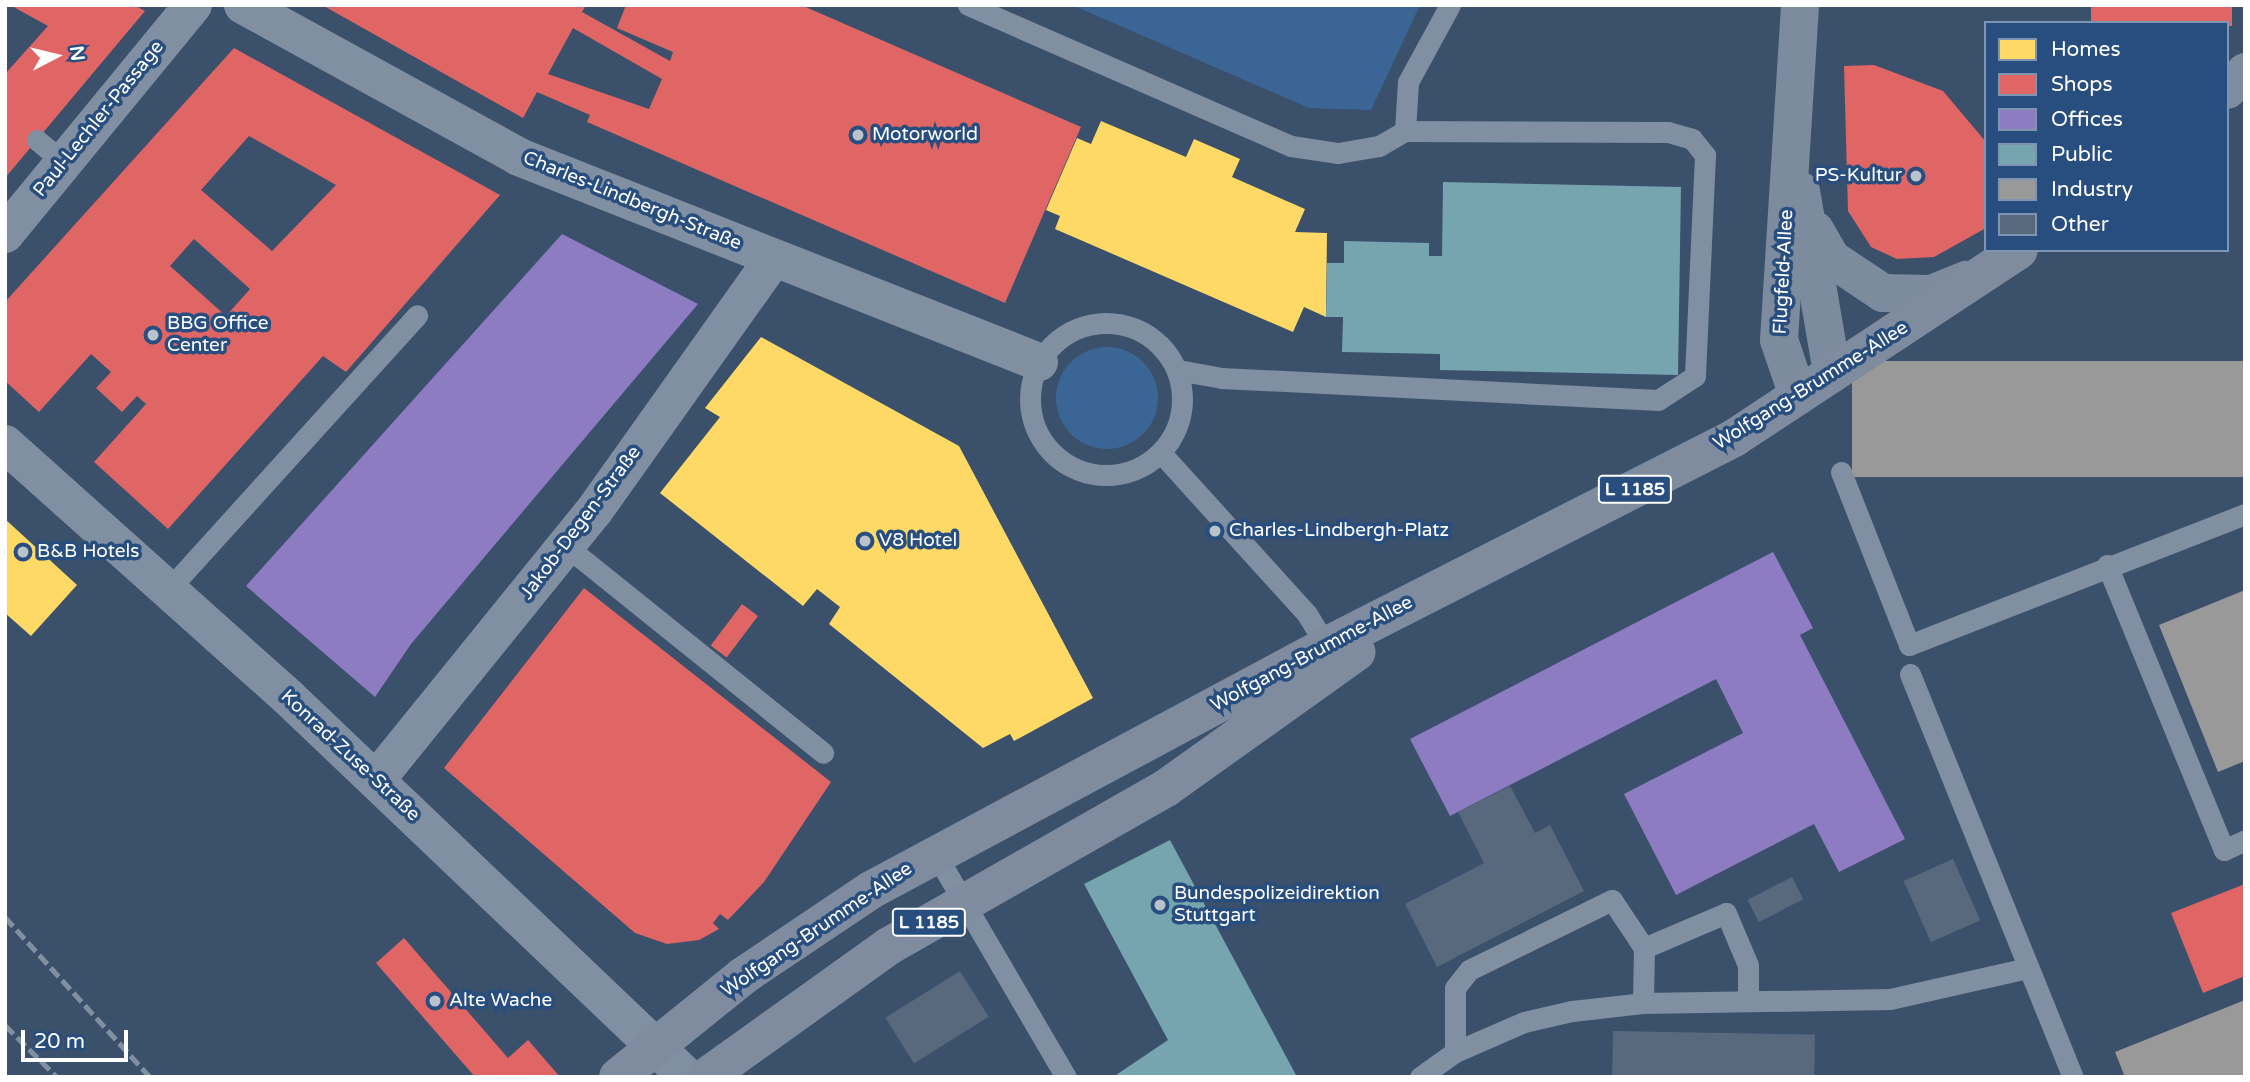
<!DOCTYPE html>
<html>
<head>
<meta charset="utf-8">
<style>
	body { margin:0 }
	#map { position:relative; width:2250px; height:1082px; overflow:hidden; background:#3b506a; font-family:"Varela Round",sans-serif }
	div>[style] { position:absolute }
	.green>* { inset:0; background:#3b6594 }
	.round { border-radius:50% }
	.homes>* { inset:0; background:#ffd966 }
	.shops>* { inset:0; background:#e06666; transform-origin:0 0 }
	.offices>* { inset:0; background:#8e7cc3 }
	.public>* { inset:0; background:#76a5af }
	.industry>* { inset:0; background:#999; transform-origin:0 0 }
	.building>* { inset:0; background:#58697d; transform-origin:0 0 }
	.service>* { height:21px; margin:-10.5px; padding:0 10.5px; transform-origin:10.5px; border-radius:10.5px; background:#808fa1 }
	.service>.ring { margin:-10.5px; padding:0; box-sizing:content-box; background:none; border:21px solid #808fa1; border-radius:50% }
	.minor>* { height:38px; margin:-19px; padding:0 19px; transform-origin:19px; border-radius:19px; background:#808fa1 }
	.tertiary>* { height:38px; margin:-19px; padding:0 19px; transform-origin:19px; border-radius:19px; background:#808fa1 }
	.secondary>* { height:38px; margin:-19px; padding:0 19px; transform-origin:19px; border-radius:19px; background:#7c8b9d }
	.primary>* { height:38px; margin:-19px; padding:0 19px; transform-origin:19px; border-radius:19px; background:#7f8ca0 }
	.rail>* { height:5px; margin-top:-2.5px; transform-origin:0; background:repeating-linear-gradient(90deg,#8190a0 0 12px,transparent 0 17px) }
	.dots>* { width:19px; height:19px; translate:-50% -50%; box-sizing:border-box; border:4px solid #274e7e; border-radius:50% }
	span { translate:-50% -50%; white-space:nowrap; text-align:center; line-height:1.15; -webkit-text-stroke:7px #274e7e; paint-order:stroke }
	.shield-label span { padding:2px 5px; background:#274e7e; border:2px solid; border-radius:5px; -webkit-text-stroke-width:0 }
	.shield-label { font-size:18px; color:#fff; font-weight:700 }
	.street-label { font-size:19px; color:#fff }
	.poi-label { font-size:19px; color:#fff }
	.left { translate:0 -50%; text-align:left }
	.right { translate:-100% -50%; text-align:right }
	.frame { position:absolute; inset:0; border:7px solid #fff; pointer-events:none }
	.legend { position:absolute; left:1984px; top:21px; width:245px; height:231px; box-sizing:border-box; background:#274e7e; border:2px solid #7d95b2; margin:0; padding:9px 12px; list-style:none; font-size:21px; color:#fff }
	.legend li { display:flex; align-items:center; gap:14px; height:35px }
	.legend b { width:35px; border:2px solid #7d95b2 }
	.north { position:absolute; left:21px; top:21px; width:70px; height:70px; -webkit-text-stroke:5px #274e7e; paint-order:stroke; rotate:83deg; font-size:19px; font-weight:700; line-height:28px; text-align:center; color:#fff }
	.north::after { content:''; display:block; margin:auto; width:24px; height:32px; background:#fff; clip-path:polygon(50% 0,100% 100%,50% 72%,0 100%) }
	.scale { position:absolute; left:21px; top:1030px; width:107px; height:32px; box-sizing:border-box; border:4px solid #fff; border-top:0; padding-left:9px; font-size:21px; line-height:24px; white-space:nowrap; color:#fff; -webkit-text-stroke:5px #274e7e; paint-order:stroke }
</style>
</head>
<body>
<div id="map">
	<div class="green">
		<div style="clip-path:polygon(1072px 5px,1420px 5px,1371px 110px,1309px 108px)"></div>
		<div class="round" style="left:1056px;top:347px;width:102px;height:102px"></div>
	</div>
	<div class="homes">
		<div style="clip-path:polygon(1101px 121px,1186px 157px,1194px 139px,1240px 159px,1232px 177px,1305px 209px,1295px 232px,1327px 233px,1326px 317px,1304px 307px,1293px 332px,1055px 229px,1060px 216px,1046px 210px,1077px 138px,1091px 144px)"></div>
		<div style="clip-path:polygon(761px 337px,959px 446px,1093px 698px,1014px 741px,1010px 734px,983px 748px,829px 624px,840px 607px,817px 589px,803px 606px,660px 493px,720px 417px,705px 408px)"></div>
		<div style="clip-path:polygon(5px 519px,77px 585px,31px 636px,5px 613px)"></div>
	</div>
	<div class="shops">
		<div style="clip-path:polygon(10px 5px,134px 5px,145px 11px,5px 178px,5px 74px,48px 26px)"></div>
		<div style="clip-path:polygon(evenodd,322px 5px,586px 5px,582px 12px,670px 61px,673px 52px,617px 28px,626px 5px,801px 5px,1081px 127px,1005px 303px,587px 122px,590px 115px,537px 92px,523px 118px,322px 5px,573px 28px,662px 79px,649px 109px,548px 74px,573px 28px)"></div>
		<div style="left:2091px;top:5px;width:141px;height:21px"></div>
		<div style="clip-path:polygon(evenodd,234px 48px,500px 195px,346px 372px,323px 356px,168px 529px,94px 462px,146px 404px,137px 396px,122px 412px,96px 388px,111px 372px,91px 354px,39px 412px,5px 381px,5px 302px,234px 48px,249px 136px,336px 185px,272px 251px,201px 190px,249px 136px,234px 48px,194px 239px,250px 289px,226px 316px,170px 266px,194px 239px)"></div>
		<div style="clip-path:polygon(1874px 65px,1943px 91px,1986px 142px,1986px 228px,1934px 257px,1897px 259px,1871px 247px,1848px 211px,1844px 66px)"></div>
		<div style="clip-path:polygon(584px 588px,831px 782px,764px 882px,728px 920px,720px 914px,713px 923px,719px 929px,699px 940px,667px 944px,635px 933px,444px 768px)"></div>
		<div style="left:742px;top:604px;width:20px;height:52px;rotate:37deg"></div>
		<div style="clip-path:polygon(2245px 884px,2245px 976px,2203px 993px,2171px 913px)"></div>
		<div style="clip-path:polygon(404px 938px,508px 1058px,528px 1040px,560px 1077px,475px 1077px,376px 963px)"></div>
	</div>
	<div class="offices">
		<div style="clip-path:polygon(562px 234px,698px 304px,411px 644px,375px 697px,246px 586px)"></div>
		<div style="clip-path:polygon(1773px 552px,1813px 628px,1800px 635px,1905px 839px,1839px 872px,1814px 824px,1676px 895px,1624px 794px,1743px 733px,1716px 679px,1450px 816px,1410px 739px)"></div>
	</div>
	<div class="public">
		<div style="clip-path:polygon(1443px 182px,1681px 187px,1678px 375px,1440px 370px,1440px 354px,1342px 352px,1343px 317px,1326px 317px,1327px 263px,1344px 263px,1344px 241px,1429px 243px,1429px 256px,1442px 256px)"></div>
		<div style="clip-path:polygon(1170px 840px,1296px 1075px,1293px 1077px,1113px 1077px,1168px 1040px,1084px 884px)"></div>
	</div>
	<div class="industry">
		<div style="left:2245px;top:361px;width:116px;height:393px;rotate:90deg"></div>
		<div style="clip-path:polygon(2245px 590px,2245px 761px,2218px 772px,2159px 625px)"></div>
		<div style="clip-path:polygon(2245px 1000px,2245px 1077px,2125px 1077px,2115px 1052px)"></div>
	</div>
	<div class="building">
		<div style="clip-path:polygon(1510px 786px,1535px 833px,1550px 825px,1584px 891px,1437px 967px,1405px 904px,1484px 863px,1458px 812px)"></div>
		<div style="left:1953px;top:859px;width:67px;height:54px;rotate:66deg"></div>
		<div style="left:1792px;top:877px;width:25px;height:50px;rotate:63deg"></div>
		<div style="left:960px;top:971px;width:54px;height:88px;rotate:58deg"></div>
		<div style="left:1613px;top:1031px;width:202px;height:46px;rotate:1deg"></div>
	</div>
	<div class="service">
		<div style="left:968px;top:5px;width:352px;rotate:23.6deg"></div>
		<div style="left:1291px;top:146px;width:48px;rotate:8.5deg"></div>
		<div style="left:1338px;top:153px;width:42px;rotate:-9.7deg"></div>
		<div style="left:1379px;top:146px;width:30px;rotate:-30deg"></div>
		<div style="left:1405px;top:131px;width:263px;rotate:0.2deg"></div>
		<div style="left:1668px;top:132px;width:25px;rotate:16deg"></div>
		<div style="left:1692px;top:139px;width:21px;rotate:51deg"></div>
		<div style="left:1705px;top:155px;width:221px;rotate:92.6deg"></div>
		<div style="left:1695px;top:376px;width:44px;rotate:147deg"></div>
		<div style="left:1658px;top:400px;width:437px;rotate:-177.1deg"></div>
		<div style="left:1222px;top:378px;width:46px;rotate:-169.9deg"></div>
		<div style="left:1405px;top:131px;width:49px;rotate:-86.5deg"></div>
		<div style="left:1408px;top:82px;width:88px;rotate:-61.4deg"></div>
		<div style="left:37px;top:140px;width:34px;rotate:40deg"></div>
		<div class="ring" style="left:1030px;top:323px;width:131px;height:131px"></div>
		<div style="left:1161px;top:453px;width:217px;rotate:47.8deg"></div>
		<div style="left:1307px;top:614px;width:37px;rotate:59deg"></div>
		<div style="left:1841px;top:472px;width:186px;rotate:68.5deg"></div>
		<div style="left:1909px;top:645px;width:361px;rotate:-21.3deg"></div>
		<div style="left:566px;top:546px;width:330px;rotate:38.8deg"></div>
		<div style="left:2107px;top:565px;width:308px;rotate:67.7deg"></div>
		<div style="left:2224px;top:850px;width:23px;rotate:-25deg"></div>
		<div style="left:168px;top:590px;width:371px;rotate:-47.8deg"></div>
		<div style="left:1910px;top:674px;width:435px;rotate:68deg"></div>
		<div style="left:935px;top:853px;width:259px;rotate:59.7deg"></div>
		<div style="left:1643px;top:1003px;width:55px;rotate:-89deg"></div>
		<div style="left:1644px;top:948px;width:89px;rotate:-23.1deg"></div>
		<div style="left:1726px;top:913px;width:56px;rotate:67.1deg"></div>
		<div style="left:1748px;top:965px;width:36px;rotate:90deg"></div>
		<div style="left:1455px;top:1052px;width:64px;rotate:-90deg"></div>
		<div style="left:1455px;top:988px;width:23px;rotate:-52deg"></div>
		<div style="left:1469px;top:970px;width:159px;rotate:-26.1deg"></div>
		<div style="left:1612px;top:900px;width:58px;rotate:56.3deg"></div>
		<div style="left:1420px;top:1077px;width:43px;rotate:-35.5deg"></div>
		<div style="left:1455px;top:1052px;width:75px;rotate:-23.5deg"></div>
		<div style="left:1524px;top:1022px;width:49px;rotate:-12.9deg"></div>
		<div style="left:1572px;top:1011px;width:71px;rotate:-6.4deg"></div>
		<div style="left:1643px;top:1003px;width:247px;rotate:-0.9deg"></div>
		<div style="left:1890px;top:999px;width:141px;rotate:-12.7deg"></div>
	</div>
	<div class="minor">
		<div style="left:243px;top:5px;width:315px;rotate:28.8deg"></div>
		<div style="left:519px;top:157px;width:559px;rotate:21.52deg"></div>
		<div style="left:5px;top:234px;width:296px;rotate:-50.6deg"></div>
		<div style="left:376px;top:780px;width:346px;rotate:-51deg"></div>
		<div style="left:594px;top:511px;width:310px;rotate:-54.6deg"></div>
	</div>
	<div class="tertiary">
		<div style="left:5px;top:444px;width:380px;rotate:41.8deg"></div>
		<div style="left:288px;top:697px;width:551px;rotate:43.6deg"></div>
	</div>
	<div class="secondary">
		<div style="left:1801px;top:191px;width:185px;rotate:80.3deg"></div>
		<div style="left:1815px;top:230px;width:34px;rotate:60deg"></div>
		<div style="left:1832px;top:259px;width:61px;rotate:33.7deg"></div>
		<div style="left:1883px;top:293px;width:48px;rotate:1.2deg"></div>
		<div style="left:1931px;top:294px;width:38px;rotate:-22deg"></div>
		<div style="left:1798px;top:396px;width:59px;rotate:-108.7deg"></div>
		<div style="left:1779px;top:340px;width:336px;rotate:-86.4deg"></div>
	</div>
	<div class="primary">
		<div style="left:2227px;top:90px;width:25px;rotate:-45deg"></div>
		<div style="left:618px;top:1077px;width:161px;rotate:-38.9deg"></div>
		<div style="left:743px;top:976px;width:154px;rotate:-33.9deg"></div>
		<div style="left:871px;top:890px;width:516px;rotate:-28.2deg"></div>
		<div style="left:1326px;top:646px;width:458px;rotate:-27deg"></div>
		<div style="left:1734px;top:438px;width:341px;rotate:-33.4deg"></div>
		<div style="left:706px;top:1077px;width:225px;rotate:-35.6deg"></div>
		<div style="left:889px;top:946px;width:319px;rotate:-29.7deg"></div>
		<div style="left:1166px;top:788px;width:234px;rotate:-35.5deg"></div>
	</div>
	<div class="rail">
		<div style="left:5px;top:917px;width:216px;rotate:47.8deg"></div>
		<div style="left:5px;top:1025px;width:74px;rotate:45deg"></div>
	</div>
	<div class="dots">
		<div style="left:858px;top:135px;background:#bac2cb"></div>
		<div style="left:1916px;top:176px;background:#bac2cb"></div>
		<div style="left:153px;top:335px;background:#bac2cb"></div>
		<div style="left:1215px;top:531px;background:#bac2cb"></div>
		<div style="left:865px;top:541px;background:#bac2cb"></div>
		<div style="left:23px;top:552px;background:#bac2cb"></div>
		<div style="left:1160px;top:905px;background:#bac2cb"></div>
		<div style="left:435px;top:1001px;background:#bac2cb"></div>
	</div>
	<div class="shield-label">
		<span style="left:1635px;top:489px">L 1185</span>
		<span style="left:929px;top:922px">L 1185</span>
	</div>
	<div class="street-label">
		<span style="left:99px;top:119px;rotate:-51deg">Paul-Lechler-Passage</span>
		<span style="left:632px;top:201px;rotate:22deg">Charles-Lindbergh-Straße</span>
		<span style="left:1784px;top:272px;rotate:-87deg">Flugfeld-Allee</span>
		<span style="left:1811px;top:386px;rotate:-32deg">Wolfgang-Brumme-Allee</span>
		<span style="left:581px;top:523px;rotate:-53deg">Jakob-Degen-Straße</span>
		<span style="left:1312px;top:654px;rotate:-28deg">Wolfgang-Brumme-Allee</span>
		<span style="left:350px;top:756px;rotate:43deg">Konrad-Zuse-Straße</span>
		<span style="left:817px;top:930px;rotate:-34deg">Wolfgang-Brumme-Allee</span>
	</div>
	<div class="poi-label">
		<span class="left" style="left:872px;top:135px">Motorworld</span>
		<span class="right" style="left:1902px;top:176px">PS-Kultur</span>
		<span class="left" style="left:167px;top:335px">BBG Office<br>Center</span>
		<span class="left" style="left:1229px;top:531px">Charles-Lindbergh-Platz</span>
		<span class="left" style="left:879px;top:541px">V8 Hotel</span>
		<span class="left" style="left:37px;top:552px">B&amp;B Hotels</span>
		<span class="left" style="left:1174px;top:905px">Bundespolizeidirektion<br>Stuttgart</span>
		<span class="left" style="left:449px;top:1001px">Alte Wache</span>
	</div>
	<div class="frame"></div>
	<ul class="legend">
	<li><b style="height:19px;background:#ffd966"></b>Homes</li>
	<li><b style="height:19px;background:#e06666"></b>Shops</li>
	<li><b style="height:19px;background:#8e7cc3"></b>Offices</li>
	<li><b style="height:19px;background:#76a5af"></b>Public</li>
	<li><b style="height:19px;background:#999"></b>Industry</li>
	<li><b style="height:19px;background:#58697d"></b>Other</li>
	</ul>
	<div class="north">N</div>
	<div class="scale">20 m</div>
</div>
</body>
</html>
